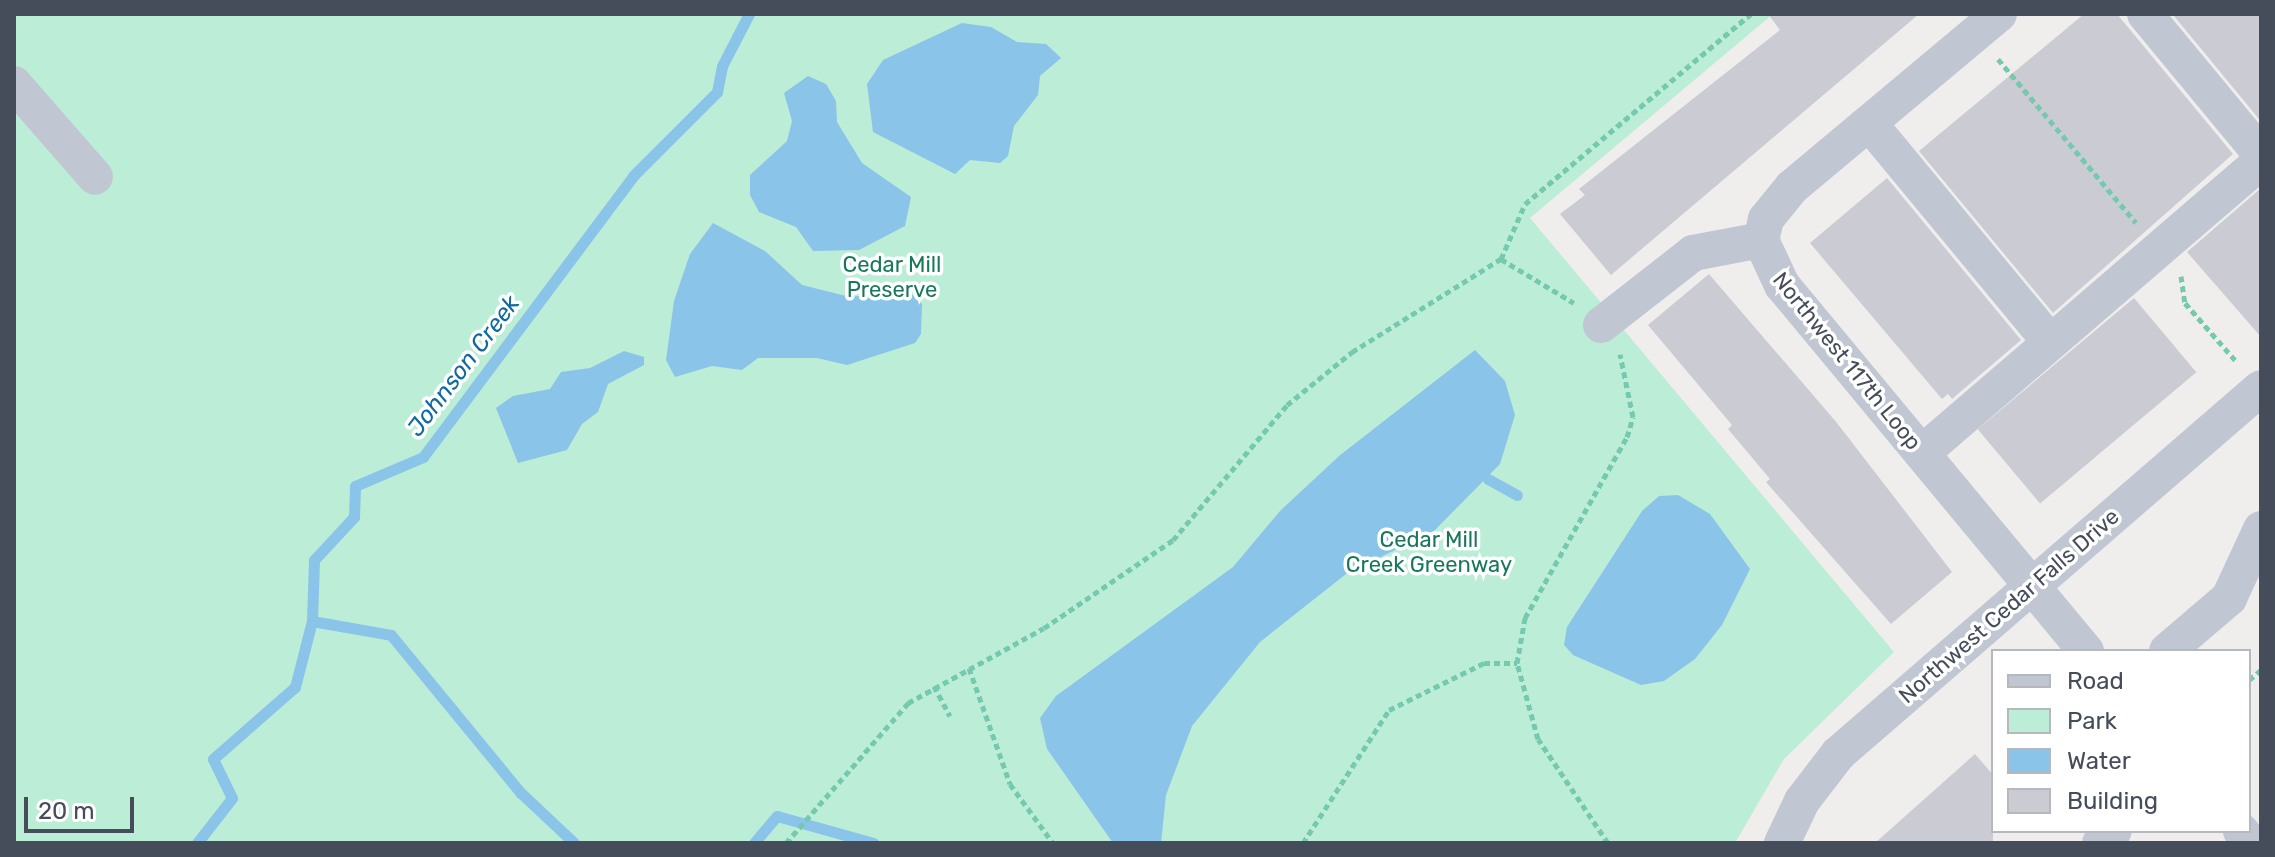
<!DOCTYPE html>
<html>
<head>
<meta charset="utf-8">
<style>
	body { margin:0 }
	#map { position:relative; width:2275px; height:857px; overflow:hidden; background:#f0eded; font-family:Rubik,sans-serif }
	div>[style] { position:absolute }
	.green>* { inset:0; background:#bcedd7 }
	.water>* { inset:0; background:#8ac4e8 }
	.stream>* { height:11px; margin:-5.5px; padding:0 5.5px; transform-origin:5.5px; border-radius:5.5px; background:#8ac4e8 }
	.building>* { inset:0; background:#cacbd3; transform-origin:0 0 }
	.path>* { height:5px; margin-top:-2.5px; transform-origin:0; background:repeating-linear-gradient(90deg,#75c9af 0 6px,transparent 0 10px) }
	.minor>* { height:36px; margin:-18px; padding:0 18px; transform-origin:18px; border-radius:18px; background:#c0c6d2 }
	span { translate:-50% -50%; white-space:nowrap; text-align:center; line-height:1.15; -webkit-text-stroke:7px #fff; paint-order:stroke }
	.park-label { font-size:22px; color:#19785a }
	.street-label { font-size:22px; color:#464d5a }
	.water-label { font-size:24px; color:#1069a2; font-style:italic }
	.frame { position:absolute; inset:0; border:16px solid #464d5a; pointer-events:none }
	.legend { position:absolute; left:1991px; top:649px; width:260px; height:184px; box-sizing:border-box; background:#fff; border:2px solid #b5b8bd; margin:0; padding:10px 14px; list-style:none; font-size:24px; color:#464d5a }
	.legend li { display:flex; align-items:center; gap:16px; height:40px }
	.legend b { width:40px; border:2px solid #b5b8bd }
	.scale { position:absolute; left:24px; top:797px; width:110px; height:36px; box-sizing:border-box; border:4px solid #464d5a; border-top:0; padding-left:10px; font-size:24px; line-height:28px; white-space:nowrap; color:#464d5a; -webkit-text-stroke:6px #fff; paint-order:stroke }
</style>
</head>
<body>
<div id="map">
	<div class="green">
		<div style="clip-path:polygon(14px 14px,1773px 14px,1530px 218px,1894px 652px,1784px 759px,1735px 843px,14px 843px)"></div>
	</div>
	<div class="water">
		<div style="clip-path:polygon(962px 23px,991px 27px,1017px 42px,1046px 44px,1061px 58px,1040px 76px,1038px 95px,1014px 126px,1008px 156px,1000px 163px,970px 160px,955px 174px,873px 132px,867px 84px,883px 60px)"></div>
		<div style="clip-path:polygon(808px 76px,826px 84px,836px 101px,837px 122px,862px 163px,911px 197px,905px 226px,859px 250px,813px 251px,796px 227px,759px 212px,750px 195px,750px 175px,787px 141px,792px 121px,784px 93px)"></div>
		<div style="clip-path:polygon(713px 223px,765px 251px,802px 285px,850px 297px,907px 290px,922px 304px,921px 334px,915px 343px,847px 365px,817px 358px,758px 358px,742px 370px,712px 366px,675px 377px,666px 360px,674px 301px,690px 254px)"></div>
		<div style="clip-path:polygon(1475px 350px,1505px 381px,1515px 415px,1500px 464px,1434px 531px,1346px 574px,1260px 642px,1192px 726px,1166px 795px,1161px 843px,1113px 843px,1047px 749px,1040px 718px,1056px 696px,1233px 567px,1280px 511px,1339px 456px)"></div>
		<div style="clip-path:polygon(624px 351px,644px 357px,644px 365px,608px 384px,598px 412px,582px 424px,567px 450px,518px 463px,496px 408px,513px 396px,550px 389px,561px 372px,590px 368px)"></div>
		<div style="clip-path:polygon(1678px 495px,1710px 514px,1750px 569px,1722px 625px,1695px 659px,1664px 681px,1641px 685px,1573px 655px,1564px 645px,1567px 627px,1642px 511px,1659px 496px)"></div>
	</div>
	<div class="stream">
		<div style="left:1488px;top:479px;width:33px;rotate:29deg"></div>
		<div style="left:312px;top:621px;width:80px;rotate:10deg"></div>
		<div style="left:391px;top:635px;width:205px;rotate:50.6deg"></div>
		<div style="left:521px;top:793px;width:73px;rotate:43.3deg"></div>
		<div style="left:197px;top:843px;width:57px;rotate:-52.1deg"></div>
		<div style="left:232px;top:798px;width:43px;rotate:-116deg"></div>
		<div style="left:213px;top:759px;width:109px;rotate:-41.3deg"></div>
		<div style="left:295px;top:687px;width:68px;rotate:-75.6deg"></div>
		<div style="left:312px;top:621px;width:61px;rotate:-88.1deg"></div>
		<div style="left:314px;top:560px;width:59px;rotate:-47.1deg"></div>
		<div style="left:354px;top:517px;width:31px;rotate:-88deg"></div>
		<div style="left:355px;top:486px;width:74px;rotate:-23.1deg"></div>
		<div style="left:423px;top:457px;width:351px;rotate:-53.2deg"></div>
		<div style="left:633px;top:176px;width:119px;rotate:-45deg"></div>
		<div style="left:717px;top:92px;width:26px;rotate:-79deg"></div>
		<div style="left:722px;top:66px;width:59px;rotate:-62.6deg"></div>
		<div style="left:754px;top:843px;width:35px;rotate:-50deg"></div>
		<div style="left:777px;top:816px;width:100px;rotate:15.7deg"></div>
	</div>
	<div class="building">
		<div style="clip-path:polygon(1768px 14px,1919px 14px,1611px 275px,1560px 214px,1585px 195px,1579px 189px,1780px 30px)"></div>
		<div style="clip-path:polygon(2084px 14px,2117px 14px,2233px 154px,2053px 313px,1919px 151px)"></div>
		<div style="clip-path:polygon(2177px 14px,2261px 14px,2259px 119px,2174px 16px)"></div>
		<div style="clip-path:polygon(1887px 178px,2021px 340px,1952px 399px,1948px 394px,1942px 399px,1810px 243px)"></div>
		<div style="clip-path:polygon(2260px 189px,2261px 190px,2261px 337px,2187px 252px)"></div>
		<div style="clip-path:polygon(1709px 274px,1837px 423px,1952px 572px,1891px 624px,1766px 482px,1770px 479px,1728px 429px,1732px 425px,1648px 325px)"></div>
		<div style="left:2134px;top:298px;width:97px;height:204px;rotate:50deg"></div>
		<div style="clip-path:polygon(1975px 754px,1993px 775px,1993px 843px,1875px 843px)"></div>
	</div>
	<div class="path">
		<div style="left:1998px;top:59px;width:214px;rotate:49.9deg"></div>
		<div style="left:1501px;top:259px;width:85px;rotate:31.1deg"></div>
		<div style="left:2181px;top:276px;width:27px;rotate:82deg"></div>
		<div style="left:2185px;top:303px;width:77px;rotate:48.7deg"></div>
		<div style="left:969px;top:668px;width:123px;rotate:70.5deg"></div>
		<div style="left:1010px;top:784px;width:73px;rotate:53.9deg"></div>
		<div style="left:2249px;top:680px;width:16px;rotate:-40deg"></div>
		<div style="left:934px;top:686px;width:34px;rotate:62deg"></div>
		<div style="left:786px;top:843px;width:186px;rotate:-48.9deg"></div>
		<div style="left:908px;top:703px;width:155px;rotate:-28.9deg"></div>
		<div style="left:1044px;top:628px;width:156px;rotate:-34.3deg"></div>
		<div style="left:1173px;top:540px;width:177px;rotate:-49.8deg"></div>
		<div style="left:1287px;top:405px;width:84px;rotate:-39.2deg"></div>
		<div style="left:1352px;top:352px;width:176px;rotate:-32deg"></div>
		<div style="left:1501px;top:259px;width:60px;rotate:-66.4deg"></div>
		<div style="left:1525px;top:204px;width:295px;rotate:-40.1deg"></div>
		<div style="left:1303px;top:843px;width:158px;rotate:-57.1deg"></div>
		<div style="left:1389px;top:710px;width:106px;rotate:-26.3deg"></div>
		<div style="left:1484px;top:663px;width:33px"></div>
		<div style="left:1608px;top:843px;width:125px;rotate:-123.9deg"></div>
		<div style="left:1538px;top:739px;width:79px;rotate:-105.4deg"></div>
		<div style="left:1517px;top:663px;width:46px;rotate:-79.9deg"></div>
		<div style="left:1525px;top:618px;width:208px;rotate:-60.6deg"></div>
		<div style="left:1627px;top:437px;width:21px;rotate:-73deg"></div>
		<div style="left:1633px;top:417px;width:64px;rotate:-101.7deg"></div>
	</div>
	<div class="minor">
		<div style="left:1999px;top:14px;width:270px;rotate:140.1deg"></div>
		<div style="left:1792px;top:187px;width:41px;rotate:129.1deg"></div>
		<div style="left:1766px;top:219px;width:22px;rotate:103deg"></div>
		<div style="left:1761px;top:240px;width:50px;rotate:65deg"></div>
		<div style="left:1782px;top:285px;width:476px;rotate:50.3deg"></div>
		<div style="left:2145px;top:14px;width:182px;rotate:50.4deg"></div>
		<div style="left:14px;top:84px;width:123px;rotate:48.9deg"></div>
		<div style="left:1869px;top:123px;width:284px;rotate:50.4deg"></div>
		<div style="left:1601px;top:325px;width:117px;rotate:-38deg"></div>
		<div style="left:1693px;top:253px;width:69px;rotate:-10.8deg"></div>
		<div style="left:1922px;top:453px;width:447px;rotate:-40.7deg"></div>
		<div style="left:2167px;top:651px;width:82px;rotate:-40.5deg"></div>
		<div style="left:2229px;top:598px;width:76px;rotate:-65.1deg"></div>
		<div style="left:2241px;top:831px;width:16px;rotate:50deg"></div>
		<div style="left:1782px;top:843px;width:47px;rotate:-64.5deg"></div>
		<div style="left:1802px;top:801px;width:59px;rotate:-52.5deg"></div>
		<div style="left:1838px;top:754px;width:559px;rotate:-40.87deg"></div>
		<div style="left:2100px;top:843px;width:18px;rotate:-41deg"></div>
	</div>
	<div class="park-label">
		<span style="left:892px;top:277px">Cedar Mill<br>Preserve</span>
		<span style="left:1429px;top:552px">Cedar Mill<br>Creek Greenway</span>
	</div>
	<div class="street-label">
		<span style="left:1847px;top:361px;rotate:51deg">Northwest 117th Loop</span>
		<span style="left:2009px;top:606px;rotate:-41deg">Northwest Cedar Falls Drive</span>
	</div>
	<div class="water-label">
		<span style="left:464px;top:366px;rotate:-53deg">Johnson Creek</span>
	</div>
	<div class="frame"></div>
	<ul class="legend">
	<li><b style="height:10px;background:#c0c6d2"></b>Road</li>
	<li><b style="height:22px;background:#bcedd7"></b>Park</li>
	<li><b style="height:22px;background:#8ac4e8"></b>Water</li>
	<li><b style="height:22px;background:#cacbd3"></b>Building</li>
	</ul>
	<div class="scale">20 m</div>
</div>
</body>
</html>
